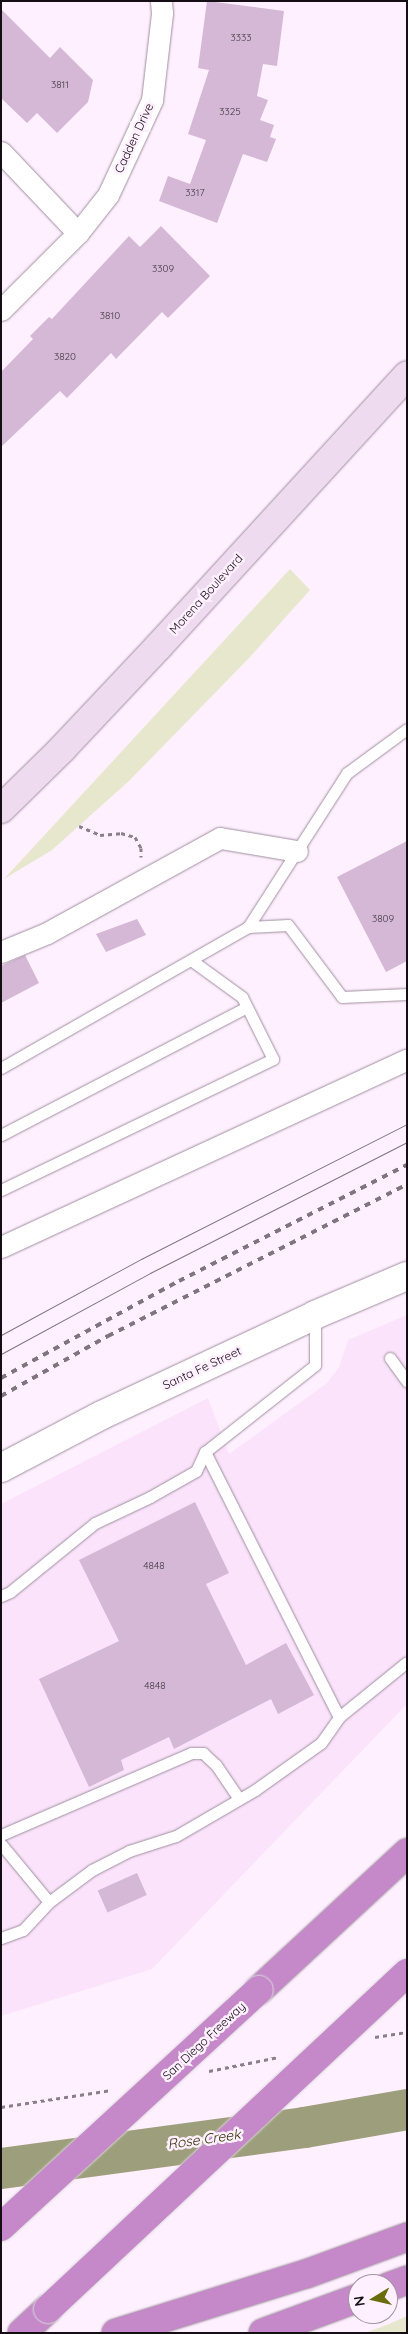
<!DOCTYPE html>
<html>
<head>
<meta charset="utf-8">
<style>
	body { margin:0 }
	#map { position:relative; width:408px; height:2334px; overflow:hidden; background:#fff0ff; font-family:Quicksand,sans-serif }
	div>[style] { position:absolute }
	.built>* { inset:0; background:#fae3fb }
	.green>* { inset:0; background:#e6e7cd }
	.river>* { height:41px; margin:-20.5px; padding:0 20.5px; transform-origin:20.5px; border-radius:20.5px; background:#9d9f7c }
	.building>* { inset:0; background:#d4b8d5; transform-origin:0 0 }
	.path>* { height:3px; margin-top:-1.5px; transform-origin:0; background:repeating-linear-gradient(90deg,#8a808a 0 4px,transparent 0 8px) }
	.roads { filter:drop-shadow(0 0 1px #9f8e9f) drop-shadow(0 0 1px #9f8e9f) }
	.service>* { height:11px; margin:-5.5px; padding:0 5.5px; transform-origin:5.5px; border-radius:5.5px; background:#fff }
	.minor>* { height:21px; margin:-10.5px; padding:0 10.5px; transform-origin:10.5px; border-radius:10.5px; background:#fff }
	.tertiary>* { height:28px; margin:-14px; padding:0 14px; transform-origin:14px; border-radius:14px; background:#fff }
	.secondary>* { height:28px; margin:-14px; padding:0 14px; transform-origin:14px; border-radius:14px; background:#eedbef }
	.motorway>* { height:28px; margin:-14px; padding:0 14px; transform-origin:14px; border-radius:14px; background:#c588c9 }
	.tram>* { height:1px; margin:-0.5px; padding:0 0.5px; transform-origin:0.5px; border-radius:0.5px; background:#7f757f }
	.rail>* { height:4px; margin-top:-2px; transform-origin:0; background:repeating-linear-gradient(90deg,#7f757f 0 6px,transparent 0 12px) }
	.bridges { filter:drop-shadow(0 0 1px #d9d8d9) drop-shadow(0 0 1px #d9d8d9) }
	.motorway-bridge>* { height:28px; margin:-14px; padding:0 14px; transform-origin:14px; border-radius:14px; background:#c588c9 }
	span { translate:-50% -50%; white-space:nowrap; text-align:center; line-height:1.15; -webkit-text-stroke:5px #fff0ff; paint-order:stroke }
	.number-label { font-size:10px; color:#443844 }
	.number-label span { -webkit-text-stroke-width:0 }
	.street-label { font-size:12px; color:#140e14 }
	.water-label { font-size:14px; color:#333305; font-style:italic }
	.frame { position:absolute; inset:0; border:2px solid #140e14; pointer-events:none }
	.north { position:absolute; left:348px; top:2274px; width:50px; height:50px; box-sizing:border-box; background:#fff0ff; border:1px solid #a196a1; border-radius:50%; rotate:261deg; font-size:14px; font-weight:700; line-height:20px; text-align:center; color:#140e14 }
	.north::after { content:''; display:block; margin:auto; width:18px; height:22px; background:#6a6b0a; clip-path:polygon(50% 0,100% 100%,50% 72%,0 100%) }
</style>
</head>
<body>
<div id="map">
	<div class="built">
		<div style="clip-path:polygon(407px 1315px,407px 1704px,152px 1969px,1px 2016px,1px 1504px,208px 1398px,229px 1454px,327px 1383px,339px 1367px,348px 1340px)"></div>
	</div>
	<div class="green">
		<div style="clip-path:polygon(290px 569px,310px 590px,250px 657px,130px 780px,52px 850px,4px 879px)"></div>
		<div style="clip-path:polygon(407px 2316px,407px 2333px,365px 2333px,389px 2324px)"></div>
	</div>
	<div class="river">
		<div style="left:1px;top:2168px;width:306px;rotate:-7.7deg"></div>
		<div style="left:304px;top:2127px;width:105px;rotate:-9.9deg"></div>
	</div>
	<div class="building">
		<div style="clip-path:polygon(207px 1px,284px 11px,277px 66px,263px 64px,257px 96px,268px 100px,260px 120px,274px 125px,270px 137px,276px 139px,267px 162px,243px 154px,217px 223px,159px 201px,168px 176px,190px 184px,206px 140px,188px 134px,209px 70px,198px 68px)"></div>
		<div style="clip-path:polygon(1px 9px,50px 58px,60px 47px,93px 80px,88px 102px,57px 133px,37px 113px,27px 123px,1px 98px)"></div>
		<div style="clip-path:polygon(161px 226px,210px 276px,168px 318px,162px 312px,116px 359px,111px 353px,67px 398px,60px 391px,1px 447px,1px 372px,33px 339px,30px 336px,49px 317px,52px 319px,129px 236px,140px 247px)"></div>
		<div style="clip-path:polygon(407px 841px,407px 961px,386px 972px,337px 877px)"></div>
		<div style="clip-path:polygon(137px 919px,146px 935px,106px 952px,96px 934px)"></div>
		<div style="clip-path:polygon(25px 955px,39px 983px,1px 1003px,1px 966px)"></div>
		<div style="clip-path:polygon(195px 1502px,229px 1573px,206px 1584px,246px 1665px,286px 1643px,314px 1695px,278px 1714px,271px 1699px,174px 1749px,169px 1737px,121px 1760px,124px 1770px,89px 1787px,39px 1679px,119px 1641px,79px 1560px)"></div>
		<div style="left:137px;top:1873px;width:24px;height:43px;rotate:66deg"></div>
	</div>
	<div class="path">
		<div style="left:79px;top:826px;width:23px;rotate:23deg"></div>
		<div style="left:100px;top:835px;width:21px;rotate:-5deg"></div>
		<div style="left:121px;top:833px;width:15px;rotate:16deg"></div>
		<div style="left:135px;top:837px;width:13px;rotate:61deg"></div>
		<div style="left:141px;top:848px;width:9px;rotate:90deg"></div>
		<div style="left:375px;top:2037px;width:32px;rotate:-9deg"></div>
		<div style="left:209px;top:2071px;width:71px;rotate:-11.3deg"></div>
		<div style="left:1px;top:2107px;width:112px;rotate:-8.7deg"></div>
	</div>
	<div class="roads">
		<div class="service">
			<div style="left:248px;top:927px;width:183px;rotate:-57.3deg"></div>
			<div style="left:347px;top:773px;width:74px;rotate:-36.3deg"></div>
			<div style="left:1px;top:1068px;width:284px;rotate:-29.7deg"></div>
			<div style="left:248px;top:927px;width:40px;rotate:-2.9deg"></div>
			<div style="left:288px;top:925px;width:90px;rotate:53.1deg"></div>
			<div style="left:342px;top:997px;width:65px;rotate:-2.6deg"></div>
			<div style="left:1px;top:1135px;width:277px;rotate:-27.5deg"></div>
			<div style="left:1px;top:1190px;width:302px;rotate:-25.7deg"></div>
			<div style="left:273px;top:1059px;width:69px;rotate:-116.6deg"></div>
			<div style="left:242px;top:997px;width:63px;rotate:-144deg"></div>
			<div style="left:390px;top:1358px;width:29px;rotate:54deg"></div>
			<div style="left:205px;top:1452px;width:297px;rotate:63.2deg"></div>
			<div style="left:1px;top:1596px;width:10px;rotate:-24deg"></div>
			<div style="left:10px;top:1592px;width:109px;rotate:-39.1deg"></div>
			<div style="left:95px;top:1523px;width:61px;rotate:-25.3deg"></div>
			<div style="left:150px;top:1497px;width:53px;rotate:-29.5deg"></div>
			<div style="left:196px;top:1471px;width:21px;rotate:-65deg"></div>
			<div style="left:205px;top:1452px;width:140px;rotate:-38.3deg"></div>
			<div style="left:315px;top:1365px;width:50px;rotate:-90deg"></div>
			<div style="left:1px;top:1835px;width:207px;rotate:-23.3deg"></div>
			<div style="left:191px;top:1753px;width:12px"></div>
			<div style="left:203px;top:1753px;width:18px;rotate:43deg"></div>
			<div style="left:216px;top:1765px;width:41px;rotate:55.9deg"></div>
			<div style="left:1px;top:1844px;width:75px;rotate:50.4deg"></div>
			<div style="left:1px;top:1938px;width:23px;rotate:-20deg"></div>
			<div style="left:23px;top:1930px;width:38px;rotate:-47deg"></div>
			<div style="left:49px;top:1902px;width:54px;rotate:-36.7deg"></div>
			<div style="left:92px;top:1870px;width:42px;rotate:-27.2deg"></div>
			<div style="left:129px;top:1851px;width:49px;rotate:-17.7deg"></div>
			<div style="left:176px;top:1836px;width:91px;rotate:-30.2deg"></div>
			<div style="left:255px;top:1790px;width:81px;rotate:-35.5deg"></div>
			<div style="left:321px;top:1743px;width:32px;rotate:-55deg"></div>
			<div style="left:339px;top:1717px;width:87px;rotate:-39deg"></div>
		</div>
		<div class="minor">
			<div style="left:1px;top:152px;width:112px;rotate:46.5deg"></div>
			<div style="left:1px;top:310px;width:109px;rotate:-45deg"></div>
			<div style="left:78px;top:233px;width:48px;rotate:-51.7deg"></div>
			<div style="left:108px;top:195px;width:105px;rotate:-65.1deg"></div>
			<div style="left:152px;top:100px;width:88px;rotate:-83.4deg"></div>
			<div style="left:162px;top:13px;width:12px;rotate:-95deg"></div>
			<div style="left:1px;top:952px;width:50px;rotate:-22.4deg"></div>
			<div style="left:47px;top:933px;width:197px;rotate:-28.8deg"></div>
			<div style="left:220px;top:838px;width:78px;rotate:9.6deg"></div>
			<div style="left:1px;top:1247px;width:447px;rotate:-24.8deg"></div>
		</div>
		<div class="tertiary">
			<div style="left:1px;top:1468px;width:114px;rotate:-27.7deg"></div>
			<div style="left:102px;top:1415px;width:235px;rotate:-25.1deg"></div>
			<div style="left:315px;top:1315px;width:100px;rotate:-23deg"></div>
		</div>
		<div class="secondary">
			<div style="left:1px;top:809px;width:86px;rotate:-44.5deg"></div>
			<div style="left:62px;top:749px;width:141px;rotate:-46.7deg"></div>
			<div style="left:159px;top:646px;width:367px;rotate:-47.5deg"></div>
		</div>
		<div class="motorway">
			<div style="left:259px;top:1990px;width:202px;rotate:-42.8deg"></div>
			<div style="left:388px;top:2287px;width:20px;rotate:-20deg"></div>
			<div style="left:22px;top:2333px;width:35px;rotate:-43deg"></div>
			<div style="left:116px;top:2333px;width:199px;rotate:-17.3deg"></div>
			<div style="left:306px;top:2274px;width:108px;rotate:-20.1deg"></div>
			<div style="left:263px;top:2333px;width:101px;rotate:-20.2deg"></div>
		</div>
	</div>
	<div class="tram">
		<div style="left:1px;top:1335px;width:159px;rotate:-28.5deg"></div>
		<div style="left:141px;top:1259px;width:298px;rotate:-26.9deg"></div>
		<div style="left:1px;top:1354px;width:170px;rotate:-28.5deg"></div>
		<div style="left:150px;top:1273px;width:288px;rotate:-27deg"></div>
	</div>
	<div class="rail">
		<div style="left:1px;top:1378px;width:203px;rotate:-28.6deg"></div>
		<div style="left:179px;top:1281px;width:256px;rotate:-27deg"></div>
		<div style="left:1px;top:1396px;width:123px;rotate:-29.3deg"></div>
		<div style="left:108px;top:1336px;width:335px;rotate:-26.9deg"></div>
	</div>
	<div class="bridges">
		<div class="motorway-bridge">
			<div style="left:1px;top:2227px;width:350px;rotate:-42.6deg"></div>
			<div style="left:48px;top:2309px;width:492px;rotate:-43.1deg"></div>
		</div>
	</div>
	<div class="number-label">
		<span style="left:241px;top:38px">3333</span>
		<span style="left:60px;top:85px">3811</span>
		<span style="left:230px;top:112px">3325</span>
		<span style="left:195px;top:193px">3317</span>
		<span style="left:163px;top:269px">3309</span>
		<span style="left:110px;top:316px">3810</span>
		<span style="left:65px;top:357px">3820</span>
		<span style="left:383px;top:919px">3809</span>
		<span style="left:154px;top:1566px">4848</span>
		<span style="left:155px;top:1686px">4848</span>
	</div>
	<div class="street-label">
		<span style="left:134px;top:138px;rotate:-65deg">Cadden Drive</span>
		<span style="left:206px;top:594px;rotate:-48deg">Morena Boulevard</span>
		<span style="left:202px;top:1368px;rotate:-25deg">Santa Fe Street</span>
		<span style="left:204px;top:2041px;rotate:-43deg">San Diego Freeway</span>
	</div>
	<div class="water-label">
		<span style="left:204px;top:2139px;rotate:-8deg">Rose Creek</span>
	</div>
	<div class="frame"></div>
	<div class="north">N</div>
</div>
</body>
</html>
